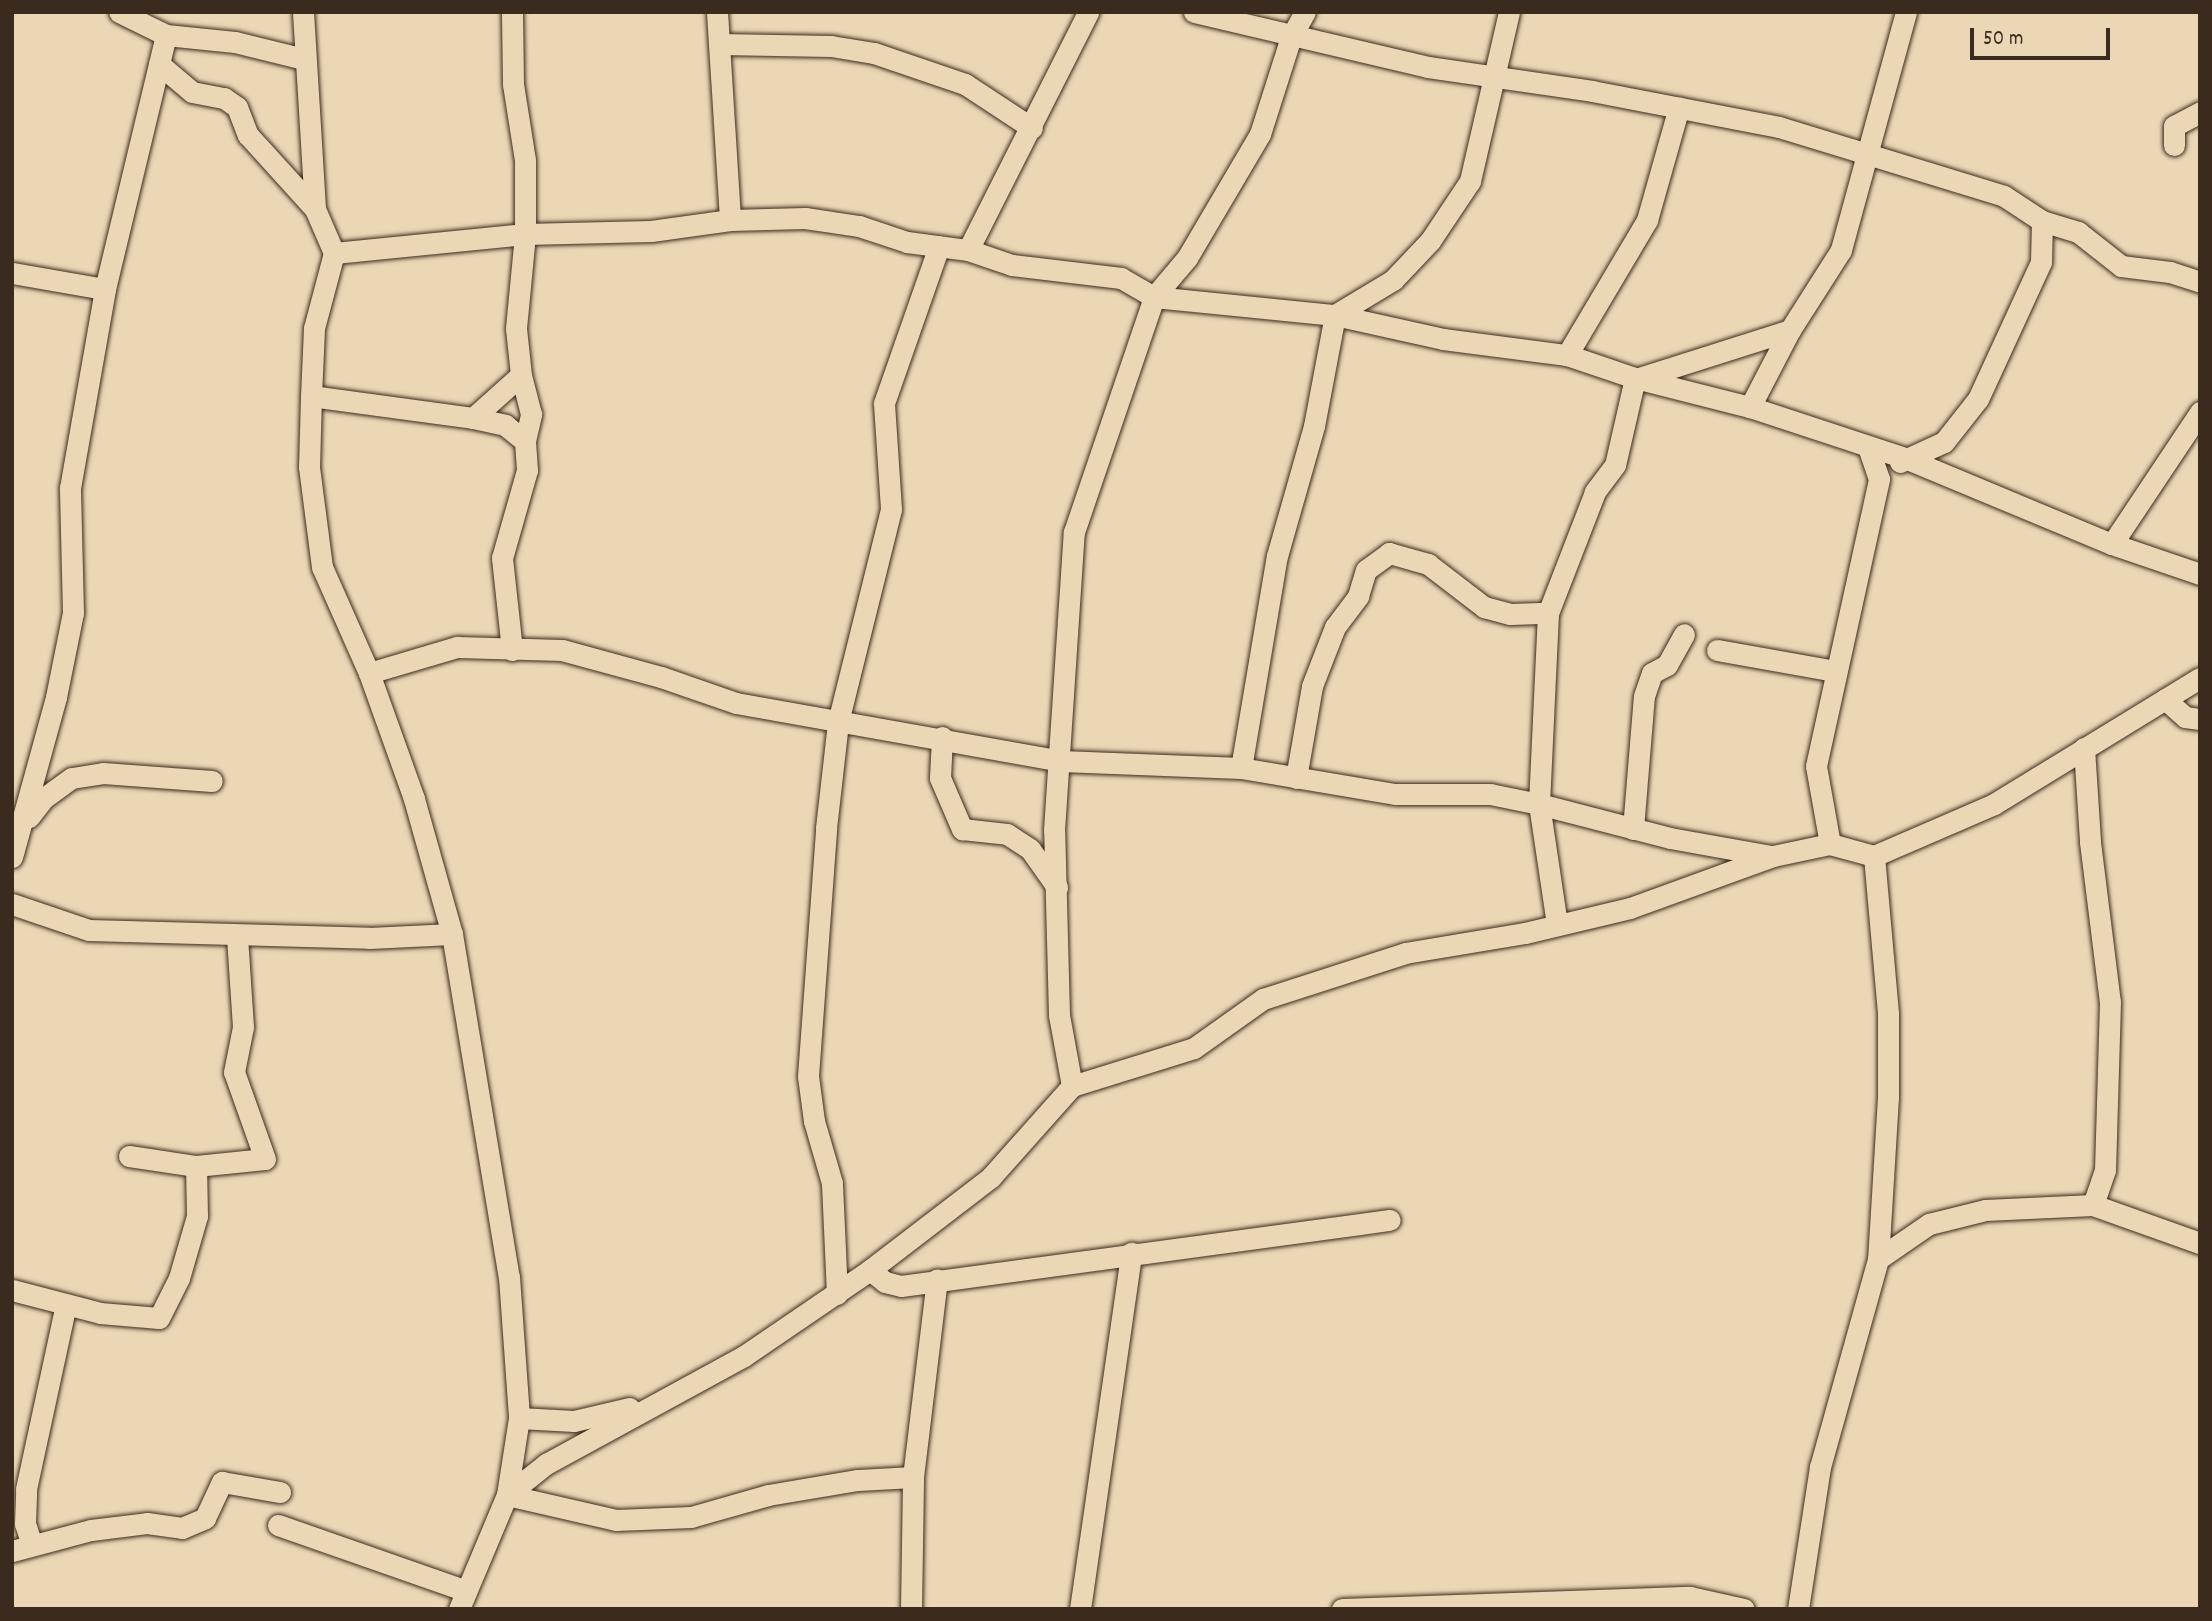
<!DOCTYPE html>
<html>
<head>
<meta charset="utf-8">
<style>
	body { margin:0 }
	#map { position:relative; width:2212px; height:1621px; overflow:hidden; background:#ebd6b5; font-family:Dekko,sans-serif }
	div>[style] { position:absolute }
	.roads { filter:drop-shadow(0 0 2px #3b2a1e) drop-shadow(0 0 2px #3b2a1e) }
	.minor>* { height:21px; margin:-10.5px; padding:0 10.5px; transform-origin:10.5px; border-radius:10.5px; background:#ebd6b5 }
	span { translate:-50% -50%; white-space:nowrap; text-align:center; line-height:1.15; -webkit-text-stroke:5px #ebd6b5; paint-order:stroke }
	.frame { position:absolute; inset:0; border:14px solid #3b2a1e; pointer-events:none }
	.scale { position:absolute; left:1970px; top:28px; width:140px; height:32px; box-sizing:border-box; border:4px solid #3b2a1e; border-top:0; padding-left:9px; font-size:21px; line-height:24px; white-space:nowrap; color:#3b2a1e; -webkit-text-stroke:5px #ebd6b5; paint-order:stroke }
</style>
</head>
<body>
<div id="map">
	<div class="roads">
		<div class="minor">
			<div style="left:303px;top:12px;width:197px;rotate:86.5deg"></div>
			<div style="left:315px;top:209px;width:48px;rotate:66.6deg"></div>
			<div style="left:334px;top:253px;width:78px;rotate:104.9deg"></div>
			<div style="left:314px;top:328px;width:68px;rotate:92.5deg"></div>
			<div style="left:311px;top:396px;width:71px;rotate:91.6deg"></div>
			<div style="left:309px;top:467px;width:101px;rotate:82.6deg"></div>
			<div style="left:322px;top:567px;width:116px;rotate:66.1deg"></div>
			<div style="left:369px;top:673px;width:134px;rotate:70.3deg"></div>
			<div style="left:414px;top:799px;width:140px;rotate:74.3deg"></div>
			<div style="left:452px;top:934px;width:348px;rotate:80.6deg"></div>
			<div style="left:509px;top:1277px;width:141px;rotate:85.9deg"></div>
			<div style="left:519px;top:1418px;width:78px;rotate:98.9deg"></div>
			<div style="left:507px;top:1495px;width:112px;rotate:12.9deg"></div>
			<div style="left:616px;top:1520px;width:75px;rotate:-2.3deg"></div>
			<div style="left:691px;top:1517px;width:80px;rotate:-15.9deg"></div>
			<div style="left:768px;top:1495px;width:91px;rotate:-9.5deg"></div>
			<div style="left:858px;top:1480px;width:55px;rotate:-3.1deg"></div>
			<div style="left:717px;top:12px;width:208px;rotate:86.4deg"></div>
			<div style="left:1194px;top:12px;width:240px;rotate:13.2deg"></div>
			<div style="left:1428px;top:67px;width:166px;rotate:8.3deg"></div>
			<div style="left:1592px;top:91px;width:190px;rotate:10.9deg"></div>
			<div style="left:1779px;top:127px;width:235px;rotate:17deg"></div>
			<div style="left:2004px;top:196px;width:45px;rotate:33.3deg"></div>
			<div style="left:2042px;top:221px;width:38px;rotate:17deg"></div>
			<div style="left:2078px;top:232px;width:55px;rotate:38.3deg"></div>
			<div style="left:2121px;top:266px;width:49px;rotate:7deg"></div>
			<div style="left:2170px;top:272px;width:32px;rotate:18deg"></div>
			<div style="left:1906px;top:12px;width:247px;rotate:105.3deg"></div>
			<div style="left:1841px;top:250px;width:95px;rotate:122.5deg"></div>
			<div style="left:1790px;top:330px;width:87px;rotate:117.5deg"></div>
			<div style="left:1750px;top:407px;width:163px;rotate:18.2deg"></div>
			<div style="left:1905px;top:458px;width:224px;rotate:22.6deg"></div>
			<div style="left:2112px;top:544px;width:93px;rotate:18.8deg"></div>
			<div style="left:166px;top:35px;width:69px;rotate:5.8deg"></div>
			<div style="left:235px;top:42px;width:71px;rotate:13.8deg"></div>
			<div style="left:719px;top:44px;width:112px;rotate:1deg"></div>
			<div style="left:831px;top:46px;width:44px;rotate:9.2deg"></div>
			<div style="left:874px;top:53px;width:96px;rotate:18.8deg"></div>
			<div style="left:965px;top:84px;width:80px;rotate:33.3deg"></div>
			<div style="left:159px;top:64px;width:43px;rotate:40.3deg"></div>
			<div style="left:192px;top:92px;width:33px;rotate:11deg"></div>
			<div style="left:224px;top:98px;width:16px;rotate:35deg"></div>
			<div style="left:237px;top:107px;width:30px;rotate:69deg"></div>
			<div style="left:248px;top:135px;width:100px;rotate:47.8deg"></div>
			<div style="left:2174px;top:145px;width:19px;rotate:-90deg"></div>
			<div style="left:2174px;top:126px;width:30px;rotate:-28deg"></div>
			<div style="left:968px;top:250px;width:267px;rotate:-63.2deg"></div>
			<div style="left:334px;top:253px;width:192px;rotate:-5.7deg"></div>
			<div style="left:525px;top:234px;width:126px;rotate:-1.4deg"></div>
			<div style="left:651px;top:231px;width:80px;rotate:-7.9deg"></div>
			<div style="left:730px;top:220px;width:75px;rotate:-1.5deg"></div>
			<div style="left:805px;top:218px;width:55px;rotate:8.4deg"></div>
			<div style="left:859px;top:226px;width:51px;rotate:18.4deg"></div>
			<div style="left:907px;top:242px;width:62px;rotate:7.5deg"></div>
			<div style="left:968px;top:250px;width:46px;rotate:18.8deg"></div>
			<div style="left:1012px;top:265px;width:110px;rotate:6.8deg"></div>
			<div style="left:1121px;top:278px;width:38px;rotate:30deg"></div>
			<div style="left:1154px;top:297px;width:182px;rotate:5.7deg"></div>
			<div style="left:1335px;top:315px;width:111px;rotate:12.5deg"></div>
			<div style="left:1443px;top:339px;width:125px;rotate:7.4deg"></div>
			<div style="left:1567px;top:355px;width:72px;rotate:18.7deg"></div>
			<div style="left:1635px;top:378px;width:119px;rotate:14.2deg"></div>
			<div style="left:12px;top:273px;width:94px;rotate:9.8deg"></div>
			<div style="left:1567px;top:355px;width:157px;rotate:-59.3deg"></div>
			<div style="left:1647px;top:220px;width:117px;rotate:-74.2deg"></div>
			<div style="left:1642px;top:377px;width:155px;rotate:-17.6deg"></div>
			<div style="left:1635px;top:378px;width:89px;rotate:102.9deg"></div>
			<div style="left:1615px;top:465px;width:34px;rotate:127deg"></div>
			<div style="left:1595px;top:492px;width:130px;rotate:111.2deg"></div>
			<div style="left:1548px;top:613px;width:191px;rotate:92.7deg"></div>
			<div style="left:1539px;top:804px;width:135px;rotate:14.5deg"></div>
			<div style="left:1670px;top:838px;width:103px;rotate:10.1deg"></div>
			<div style="left:311px;top:396px;width:163px;rotate:7.7deg"></div>
			<div style="left:473px;top:418px;width:64px;rotate:-41.9deg"></div>
			<div style="left:521px;top:375px;width:47px;rotate:-96.1deg"></div>
			<div style="left:516px;top:328px;width:94px;rotate:-84.5deg"></div>
			<div style="left:525px;top:234px;width:74px;rotate:-90deg"></div>
			<div style="left:525px;top:160px;width:77px;rotate:-99deg"></div>
			<div style="left:513px;top:84px;width:72px;rotate:-90.8deg"></div>
			<div style="left:473px;top:418px;width:33px;rotate:12deg"></div>
			<div style="left:505px;top:425px;width:26px;rotate:39deg"></div>
			<div style="left:1900px;top:462px;width:48px;rotate:-24.4deg"></div>
			<div style="left:1944px;top:442px;width:55px;rotate:-51.7deg"></div>
			<div style="left:1978px;top:399px;width:151px;rotate:-65.3deg"></div>
			<div style="left:2041px;top:262px;width:41px;rotate:-88.6deg"></div>
			<div style="left:2112px;top:544px;width:159px;rotate:-56.3deg"></div>
			<div style="left:512px;top:650px;width:93px;rotate:-96.2deg"></div>
			<div style="left:502px;top:558px;width:91px;rotate:-74.1deg"></div>
			<div style="left:527px;top:470px;width:29px;rotate:-94deg"></div>
			<div style="left:525px;top:441px;width:28px;rotate:-77deg"></div>
			<div style="left:531px;top:414px;width:40px;rotate:-104.4deg"></div>
			<div style="left:1717px;top:650px;width:120px;rotate:10.1deg"></div>
			<div style="left:369px;top:673px;width:92px;rotate:-16.5deg"></div>
			<div style="left:457px;top:647px;width:105px;rotate:1.6deg"></div>
			<div style="left:562px;top:650px;width:103px;rotate:15.3deg"></div>
			<div style="left:661px;top:677px;width:79px;rotate:19.1deg"></div>
			<div style="left:736px;top:703px;width:330px;rotate:10.1deg"></div>
			<div style="left:1061px;top:761px;width:180px;rotate:2.2deg"></div>
			<div style="left:1241px;top:768px;width:156px;rotate:9.6deg"></div>
			<div style="left:1395px;top:794px;width:95px"></div>
			<div style="left:1490px;top:794px;width:50px;rotate:11.5deg"></div>
			<div style="left:1539px;top:804px;width:122px;rotate:81.5deg"></div>
			<div style="left:2165px;top:699px;width:27px;rotate:42deg"></div>
			<div style="left:2185px;top:717px;width:15px;rotate:8deg"></div>
			<div style="left:942px;top:737px;width:41px;rotate:92.8deg"></div>
			<div style="left:940px;top:778px;width:56px;rotate:66.7deg"></div>
			<div style="left:962px;top:829px;width:45px;rotate:6.3deg"></div>
			<div style="left:1007px;top:834px;width:27px;rotate:33deg"></div>
			<div style="left:1030px;top:849px;width:47px;rotate:54.6deg"></div>
			<div style="left:2084px;top:748px;width:94px;rotate:86.3deg"></div>
			<div style="left:2090px;top:842px;width:161px;rotate:82.9deg"></div>
			<div style="left:2110px;top:1002px;width:168px;rotate:91.7deg"></div>
			<div style="left:2105px;top:1170px;width:37px;rotate:109deg"></div>
			<div style="left:1241px;top:768px;width:215px;rotate:-80.4deg"></div>
			<div style="left:1277px;top:556px;width:135px;rotate:-74.1deg"></div>
			<div style="left:1314px;top:426px;width:113px;rotate:-79.3deg"></div>
			<div style="left:1335px;top:315px;width:68px;rotate:-31.1deg"></div>
			<div style="left:1393px;top:280px;width:54px;rotate:-46.5deg"></div>
			<div style="left:1430px;top:241px;width:72px;rotate:-56.3deg"></div>
			<div style="left:1470px;top:181px;width:173px;rotate:-77deg"></div>
			<div style="left:1296px;top:778px;width:93px;rotate:-80.1deg"></div>
			<div style="left:1312px;top:686px;width:63px;rotate:-68.7deg"></div>
			<div style="left:1335px;top:627px;width:39px;rotate:-53deg"></div>
			<div style="left:1358px;top:596px;width:27px;rotate:-73deg"></div>
			<div style="left:1366px;top:570px;width:29px;rotate:-36deg"></div>
			<div style="left:1389px;top:553px;width:41px;rotate:15.8deg"></div>
			<div style="left:1428px;top:564px;width:71px;rotate:37.5deg"></div>
			<div style="left:1484px;top:607px;width:27px;rotate:15deg"></div>
			<div style="left:1510px;top:614px;width:38px;rotate:-2deg"></div>
			<div style="left:29px;top:817px;width:24px;rotate:-52deg"></div>
			<div style="left:44px;top:798px;width:34px;rotate:-36deg"></div>
			<div style="left:72px;top:778px;width:31px;rotate:-9deg"></div>
			<div style="left:103px;top:773px;width:109px;rotate:4.2deg"></div>
			<div style="left:1633px;top:829px;width:133px;rotate:-85.3deg"></div>
			<div style="left:1644px;top:696px;width:24px;rotate:-71deg"></div>
			<div style="left:1652px;top:673px;width:17px;rotate:-28deg"></div>
			<div style="left:1667px;top:665px;width:35px;rotate:-61deg"></div>
			<div style="left:1830px;top:844px;width:79px;rotate:-100.2deg"></div>
			<div style="left:1816px;top:766px;width:294px;rotate:-77.6deg"></div>
			<div style="left:1879px;top:479px;width:31px;rotate:-109deg"></div>
			<div style="left:1874px;top:856px;width:159px;rotate:84.9deg"></div>
			<div style="left:1888px;top:1014px;width:83px;rotate:90deg"></div>
			<div style="left:1888px;top:1097px;width:162px;rotate:93.5deg"></div>
			<div style="left:12px;top:857px;width:166px;rotate:-74.6deg"></div>
			<div style="left:56px;top:697px;width:86px;rotate:-78.6deg"></div>
			<div style="left:73px;top:613px;width:125px;rotate:-91.4deg"></div>
			<div style="left:70px;top:488px;width:202px;rotate:-80deg"></div>
			<div style="left:105px;top:289px;width:261px;rotate:-76.5deg"></div>
			<div style="left:166px;top:35px;width:52px;rotate:-153.9deg"></div>
			<div style="left:12px;top:904px;width:81px;rotate:18.7deg"></div>
			<div style="left:89px;top:930px;width:280px;rotate:1.6deg"></div>
			<div style="left:369px;top:938px;width:83px;rotate:-2.8deg"></div>
			<div style="left:1072px;top:1086px;width:72px;rotate:-100.4deg"></div>
			<div style="left:1059px;top:1015px;width:185px;rotate:-91.5deg"></div>
			<div style="left:1054px;top:830px;width:299px;rotate:-86.2deg"></div>
			<div style="left:1074px;top:532px;width:248px;rotate:-71.2deg"></div>
			<div style="left:1154px;top:297px;width:51px;rotate:-49.8deg"></div>
			<div style="left:1187px;top:258px;width:144px;rotate:-59.5deg"></div>
			<div style="left:1260px;top:134px;width:102px;rotate:-72.3deg"></div>
			<div style="left:1291px;top:37px;width:29px;rotate:-61deg"></div>
			<div style="left:129px;top:1156px;width:68px;rotate:8.5deg"></div>
			<div style="left:196px;top:1166px;width:69px;rotate:-5.8deg"></div>
			<div style="left:265px;top:1159px;width:92px;rotate:-109.6deg"></div>
			<div style="left:234px;top:1072px;width:46px;rotate:-78.7deg"></div>
			<div style="left:243px;top:1027px;width:91px;rotate:-93.8deg"></div>
			<div style="left:870px;top:1270px;width:19px;rotate:39deg"></div>
			<div style="left:885px;top:1282px;width:16px;rotate:14deg"></div>
			<div style="left:901px;top:1286px;width:493px;rotate:-7.7deg"></div>
			<div style="left:12px;top:1290px;width:91px;rotate:14.6deg"></div>
			<div style="left:100px;top:1313px;width:59px;rotate:4.8deg"></div>
			<div style="left:159px;top:1318px;width:45px;rotate:-63.4deg"></div>
			<div style="left:179px;top:1278px;width:65px;rotate:-73.8deg"></div>
			<div style="left:197px;top:1216px;width:50px;rotate:-91.1deg"></div>
			<div style="left:837px;top:1294px;width:111px;rotate:-92.6deg"></div>
			<div style="left:832px;top:1183px;width:65px;rotate:-106.2deg"></div>
			<div style="left:814px;top:1121px;width:45px;rotate:-97.6deg"></div>
			<div style="left:808px;top:1076px;width:249px;rotate:-85.8deg"></div>
			<div style="left:826px;top:828px;width:107px;rotate:-83.5deg"></div>
			<div style="left:838px;top:722px;width:219px;rotate:-76deg"></div>
			<div style="left:891px;top:509px;width:106px;rotate:-93.8deg"></div>
			<div style="left:884px;top:403px;width:166px;rotate:-70.7deg"></div>
			<div style="left:519px;top:1418px;width:55px;rotate:3.1deg"></div>
			<div style="left:574px;top:1421px;width:57px;rotate:-13.1deg"></div>
			<div style="left:278px;top:1525px;width:199px;rotate:19.3deg"></div>
			<div style="left:32px;top:1545px;width:22px;rotate:-108deg"></div>
			<div style="left:25px;top:1524px;width:35px;rotate:-88deg"></div>
			<div style="left:26px;top:1489px;width:189px;rotate:-77.8deg"></div>
			<div style="left:12px;top:1551px;width:82px;rotate:-14.9deg"></div>
			<div style="left:91px;top:1530px;width:56px;rotate:-7.1deg"></div>
			<div style="left:147px;top:1523px;width:35px;rotate:8deg"></div>
			<div style="left:182px;top:1528px;width:25px;rotate:-23deg"></div>
			<div style="left:205px;top:1518px;width:40px;rotate:-65deg"></div>
			<div style="left:222px;top:1482px;width:59px;rotate:9.8deg"></div>
			<div style="left:459px;top:1609px;width:124px;rotate:-67.2deg"></div>
			<div style="left:507px;top:1495px;width:50px;rotate:-38.5deg"></div>
			<div style="left:546px;top:1464px;width:226px;rotate:-28.6deg"></div>
			<div style="left:744px;top:1356px;width:153px;rotate:-34.3deg"></div>
			<div style="left:870px;top:1270px;width:153px;rotate:-37.5deg"></div>
			<div style="left:991px;top:1177px;width:122px;rotate:-48.3deg"></div>
			<div style="left:1072px;top:1086px;width:128px;rotate:-17.3deg"></div>
			<div style="left:1194px;top:1048px;width:85px;rotate:-35.4deg"></div>
			<div style="left:1263px;top:999px;width:149px;rotate:-17.9deg"></div>
			<div style="left:1405px;top:953px;width:122px;rotate:-9.5deg"></div>
			<div style="left:1525px;top:933px;width:108px;rotate:-13.4deg"></div>
			<div style="left:1630px;top:908px;width:152px;rotate:-20deg"></div>
			<div style="left:1773px;top:856px;width:58px;rotate:-11.9deg"></div>
			<div style="left:1830px;top:844px;width:46px;rotate:15.3deg"></div>
			<div style="left:1874px;top:856px;width:131px;rotate:-23.4deg"></div>
			<div style="left:1994px;top:804px;width:241px;rotate:-31.5deg"></div>
			<div style="left:911px;top:1609px;width:132px;rotate:-89.1deg"></div>
			<div style="left:913px;top:1477px;width:199px;rotate:-83.1deg"></div>
			<div style="left:1080px;top:1609px;width:360px;rotate:-81.8deg"></div>
			<div style="left:1342px;top:1609px;width:348px;rotate:-2deg"></div>
			<div style="left:1690px;top:1597px;width:55px;rotate:12.5deg"></div>
			<div style="left:1798px;top:1609px;width:144px;rotate:-81.2deg"></div>
			<div style="left:1820px;top:1467px;width:216px;rotate:-74.4deg"></div>
			<div style="left:1878px;top:1259px;width:62px;rotate:-34.5deg"></div>
			<div style="left:1929px;top:1224px;width:58px;rotate:-14deg"></div>
			<div style="left:1985px;top:1210px;width:108px;rotate:-2.7deg"></div>
			<div style="left:2093px;top:1205px;width:114px;rotate:19.6deg"></div>
		</div>
	</div>
	<div class="frame"></div>
	<div class="scale">50 m</div>
</div>
</body>
</html>
